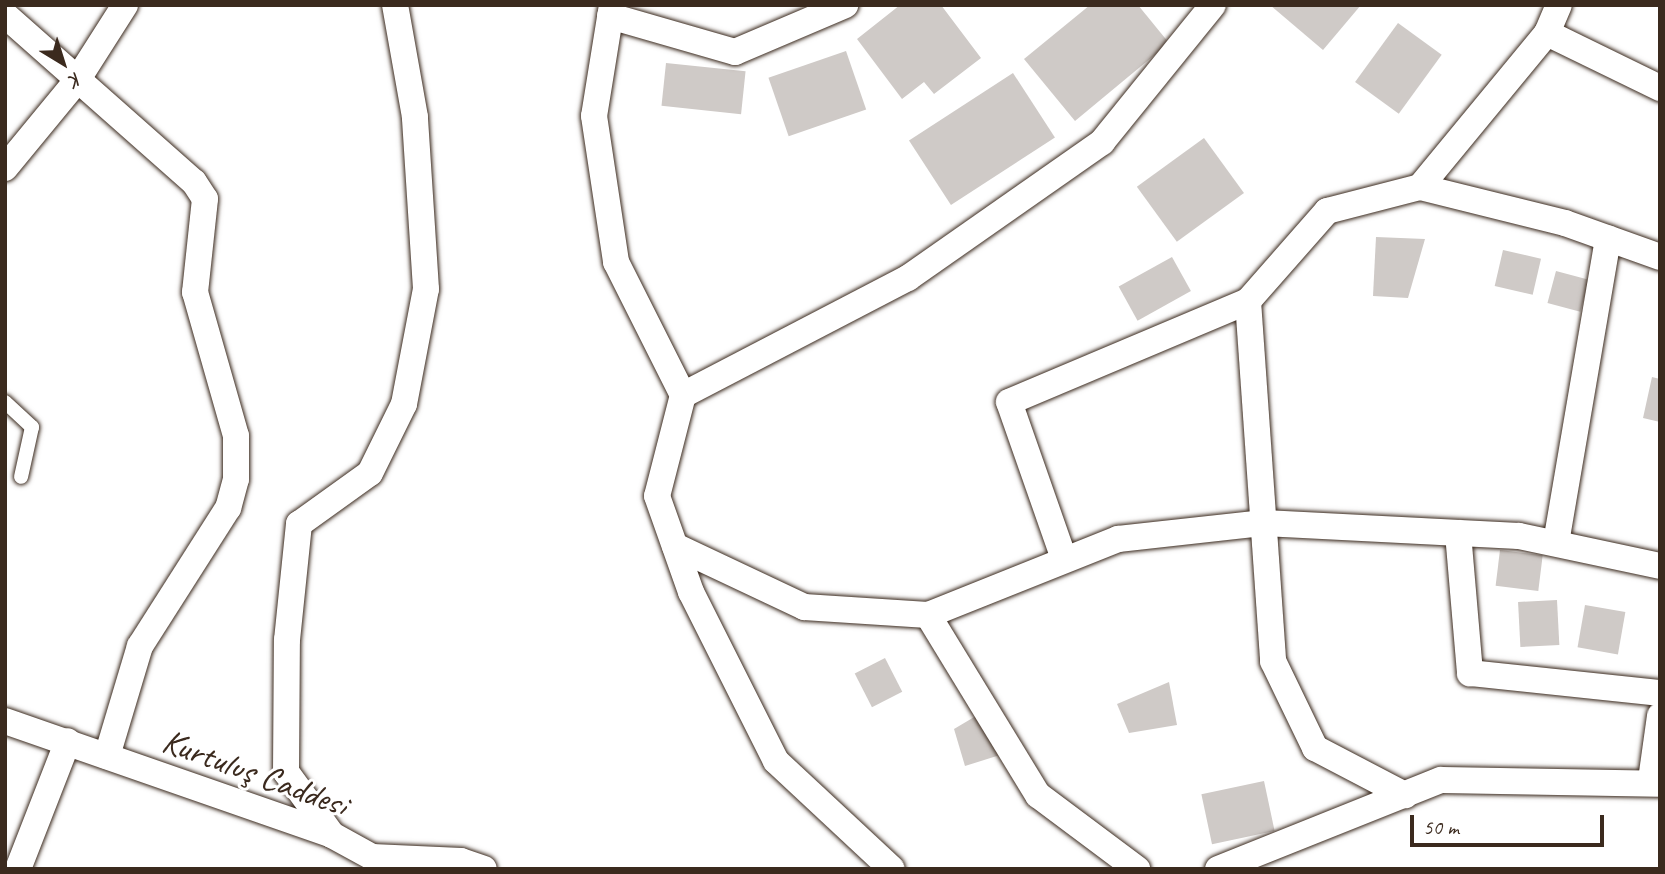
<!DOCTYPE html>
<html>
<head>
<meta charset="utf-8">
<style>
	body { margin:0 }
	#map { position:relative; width:1665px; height:874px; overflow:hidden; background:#fff; font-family:Caveat,sans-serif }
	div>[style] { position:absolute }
	.building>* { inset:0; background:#cfcac7; transform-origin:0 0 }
	.roads { filter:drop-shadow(0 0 2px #3b2a1e) drop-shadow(0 0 2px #3b2a1e) }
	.lane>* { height:14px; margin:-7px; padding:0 7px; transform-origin:7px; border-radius:7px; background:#fff }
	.street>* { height:26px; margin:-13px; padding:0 13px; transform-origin:13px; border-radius:13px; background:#fff }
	span { translate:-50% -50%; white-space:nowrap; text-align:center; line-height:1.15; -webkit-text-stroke:6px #fff; paint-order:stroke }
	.street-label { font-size:35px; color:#3b2a1e }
	.frame { position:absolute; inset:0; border:7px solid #3b2a1e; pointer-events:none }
	.north { position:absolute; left:28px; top:28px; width:70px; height:70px; -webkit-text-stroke:5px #fff; paint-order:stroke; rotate:142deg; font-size:19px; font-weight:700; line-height:28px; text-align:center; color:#3b2a1e }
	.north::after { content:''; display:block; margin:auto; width:24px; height:32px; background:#3b2a1e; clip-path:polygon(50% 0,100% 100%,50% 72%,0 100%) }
	.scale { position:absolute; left:1410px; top:815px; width:194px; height:32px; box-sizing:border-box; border:4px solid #3b2a1e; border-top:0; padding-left:9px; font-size:21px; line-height:24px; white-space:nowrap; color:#3b2a1e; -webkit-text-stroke:5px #fff; paint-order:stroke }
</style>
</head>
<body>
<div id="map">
	<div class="building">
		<div style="clip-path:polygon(900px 5px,941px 5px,981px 58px,934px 94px,924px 82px,902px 99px,857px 39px)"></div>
		<div style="clip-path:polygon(1090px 5px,1138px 5px,1169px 43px,1075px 121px,1024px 59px)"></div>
		<div style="clip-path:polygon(1270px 5px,1361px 5px,1323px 50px)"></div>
		<div style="left:1398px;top:23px;width:54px;height:73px;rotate:36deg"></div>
		<div style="left:846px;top:51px;width:62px;height:82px;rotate:71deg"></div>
		<div style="left:666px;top:63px;width:80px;height:43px;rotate:6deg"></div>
		<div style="left:1013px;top:73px;width:77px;height:124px;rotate:57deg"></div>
		<div style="left:1204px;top:138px;width:68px;height:83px;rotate:54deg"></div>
		<div style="clip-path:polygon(1376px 237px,1425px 239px,1408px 298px,1373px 296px)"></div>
		<div style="left:1503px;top:250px;width:39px;height:37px;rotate:13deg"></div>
		<div style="left:1172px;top:257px;width:39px;height:61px;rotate:61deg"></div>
		<div style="left:1556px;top:271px;width:34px;height:33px;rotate:15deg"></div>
		<div style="clip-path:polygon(1652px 377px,1660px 379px,1660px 422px,1643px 418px)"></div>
		<div style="left:1500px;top:550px;width:43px;height:36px;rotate:7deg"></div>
		<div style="left:1557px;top:600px;width:45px;height:39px;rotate:87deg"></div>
		<div style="left:1585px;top:605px;width:41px;height:43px;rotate:10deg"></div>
		<div style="left:885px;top:658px;width:38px;height:34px;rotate:63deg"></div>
		<div style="clip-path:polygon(1169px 682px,1177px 725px,1129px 733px,1117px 704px)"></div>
		<div style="clip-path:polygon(986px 710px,1000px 755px,965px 766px,954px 729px)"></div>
		<div style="left:1264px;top:781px;width:51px;height:64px;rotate:78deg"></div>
	</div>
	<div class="roads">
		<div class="lane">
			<div style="left:5px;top:402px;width:37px;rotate:43deg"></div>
			<div style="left:32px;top:427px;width:51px;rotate:102.4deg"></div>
		</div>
		<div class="street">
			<div style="left:612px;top:5px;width:112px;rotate:99.2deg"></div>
			<div style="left:594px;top:116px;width:148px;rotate:81.4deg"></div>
			<div style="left:616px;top:262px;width:149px;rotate:63.3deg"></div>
			<div style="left:683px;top:395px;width:104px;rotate:104.4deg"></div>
			<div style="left:657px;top:496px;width:102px;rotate:70.5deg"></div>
			<div style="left:691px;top:592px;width:189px;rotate:63.3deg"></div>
			<div style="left:776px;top:761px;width:158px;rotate:43deg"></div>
			<div style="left:5px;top:15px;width:252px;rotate:41.5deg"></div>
			<div style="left:194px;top:182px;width:20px;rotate:57deg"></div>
			<div style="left:205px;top:199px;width:94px;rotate:96.1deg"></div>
			<div style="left:195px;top:292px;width:150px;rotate:74.1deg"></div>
			<div style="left:236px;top:436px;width:43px;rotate:90deg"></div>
			<div style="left:236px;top:479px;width:30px;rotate:105deg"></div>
			<div style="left:228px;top:508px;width:164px;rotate:122.5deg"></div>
			<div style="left:140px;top:646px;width:115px;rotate:106.7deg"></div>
			<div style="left:610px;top:16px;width:130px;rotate:16.1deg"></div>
			<div style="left:735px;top:52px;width:120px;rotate:-23.1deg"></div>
			<div style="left:1547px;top:33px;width:126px;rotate:26deg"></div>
			<div style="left:5px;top:168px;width:112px;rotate:-50.5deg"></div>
			<div style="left:76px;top:82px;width:91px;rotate:-57.5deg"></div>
			<div style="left:1420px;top:187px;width:149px;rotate:13.9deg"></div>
			<div style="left:1565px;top:223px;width:101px;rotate:19.7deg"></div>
			<div style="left:1248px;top:301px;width:361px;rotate:86deg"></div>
			<div style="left:1273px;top:661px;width:97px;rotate:64.2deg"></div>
			<div style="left:1315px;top:748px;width:102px;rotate:27.6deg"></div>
			<div style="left:683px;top:395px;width:254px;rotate:-27.5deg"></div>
			<div style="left:908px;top:278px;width:237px;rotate:-35deg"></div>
			<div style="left:1102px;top:142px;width:176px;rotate:-51deg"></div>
			<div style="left:1458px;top:533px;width:141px;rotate:85.1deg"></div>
			<div style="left:1470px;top:673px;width:191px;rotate:6deg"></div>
			<div style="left:1556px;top:543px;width:309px;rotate:-80.3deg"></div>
			<div style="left:675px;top:546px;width:143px;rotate:25.3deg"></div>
			<div style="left:804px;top:607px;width:124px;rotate:3.7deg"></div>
			<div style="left:928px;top:615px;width:205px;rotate:-21.8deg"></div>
			<div style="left:1118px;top:539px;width:147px;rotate:-6.3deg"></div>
			<div style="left:1264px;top:523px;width:255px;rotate:2.9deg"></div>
			<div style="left:1519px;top:536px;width:144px;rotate:12deg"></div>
			<div style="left:1063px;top:556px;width:163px;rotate:-109.3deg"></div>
			<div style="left:1009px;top:402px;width:259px;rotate:-22.9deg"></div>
			<div style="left:1248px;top:301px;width:120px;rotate:-48.7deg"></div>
			<div style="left:1327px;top:211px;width:96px;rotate:-14.5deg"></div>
			<div style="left:1420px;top:187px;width:200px;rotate:-50.5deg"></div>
			<div style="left:1547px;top:33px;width:30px;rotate:-67deg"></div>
			<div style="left:928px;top:615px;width:211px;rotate:58.6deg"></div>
			<div style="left:1038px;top:795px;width:124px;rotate:36.8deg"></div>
			<div style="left:5px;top:721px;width:346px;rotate:19.2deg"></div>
			<div style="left:332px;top:835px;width:46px;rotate:28.8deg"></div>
			<div style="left:372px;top:857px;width:89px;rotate:2.6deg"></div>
			<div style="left:461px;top:861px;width:24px;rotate:19deg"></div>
			<div style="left:1651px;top:780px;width:65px;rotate:-82deg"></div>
			<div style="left:332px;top:835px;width:78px;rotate:-126.1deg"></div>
			<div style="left:286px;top:772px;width:132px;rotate:-89.6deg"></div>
			<div style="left:287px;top:640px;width:117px;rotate:-84.1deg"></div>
			<div style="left:299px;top:524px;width:87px;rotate:-35.7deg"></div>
			<div style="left:370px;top:473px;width:77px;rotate:-63.8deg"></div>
			<div style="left:404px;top:404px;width:117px;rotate:-79.2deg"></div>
			<div style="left:426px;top:289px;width:172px;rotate:-93.7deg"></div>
			<div style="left:415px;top:117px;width:114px;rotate:-100.1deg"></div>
			<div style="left:18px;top:869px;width:137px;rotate:-68.7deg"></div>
			<div style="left:1218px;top:869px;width:240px;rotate:-21.8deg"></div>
			<div style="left:1441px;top:780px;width:219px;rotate:1deg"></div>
		</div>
	</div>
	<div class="street-label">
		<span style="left:255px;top:773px;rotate:20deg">Kurtuluş Caddesi</span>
	</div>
	<div class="frame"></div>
	<div class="north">K</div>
	<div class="scale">50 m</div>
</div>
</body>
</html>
